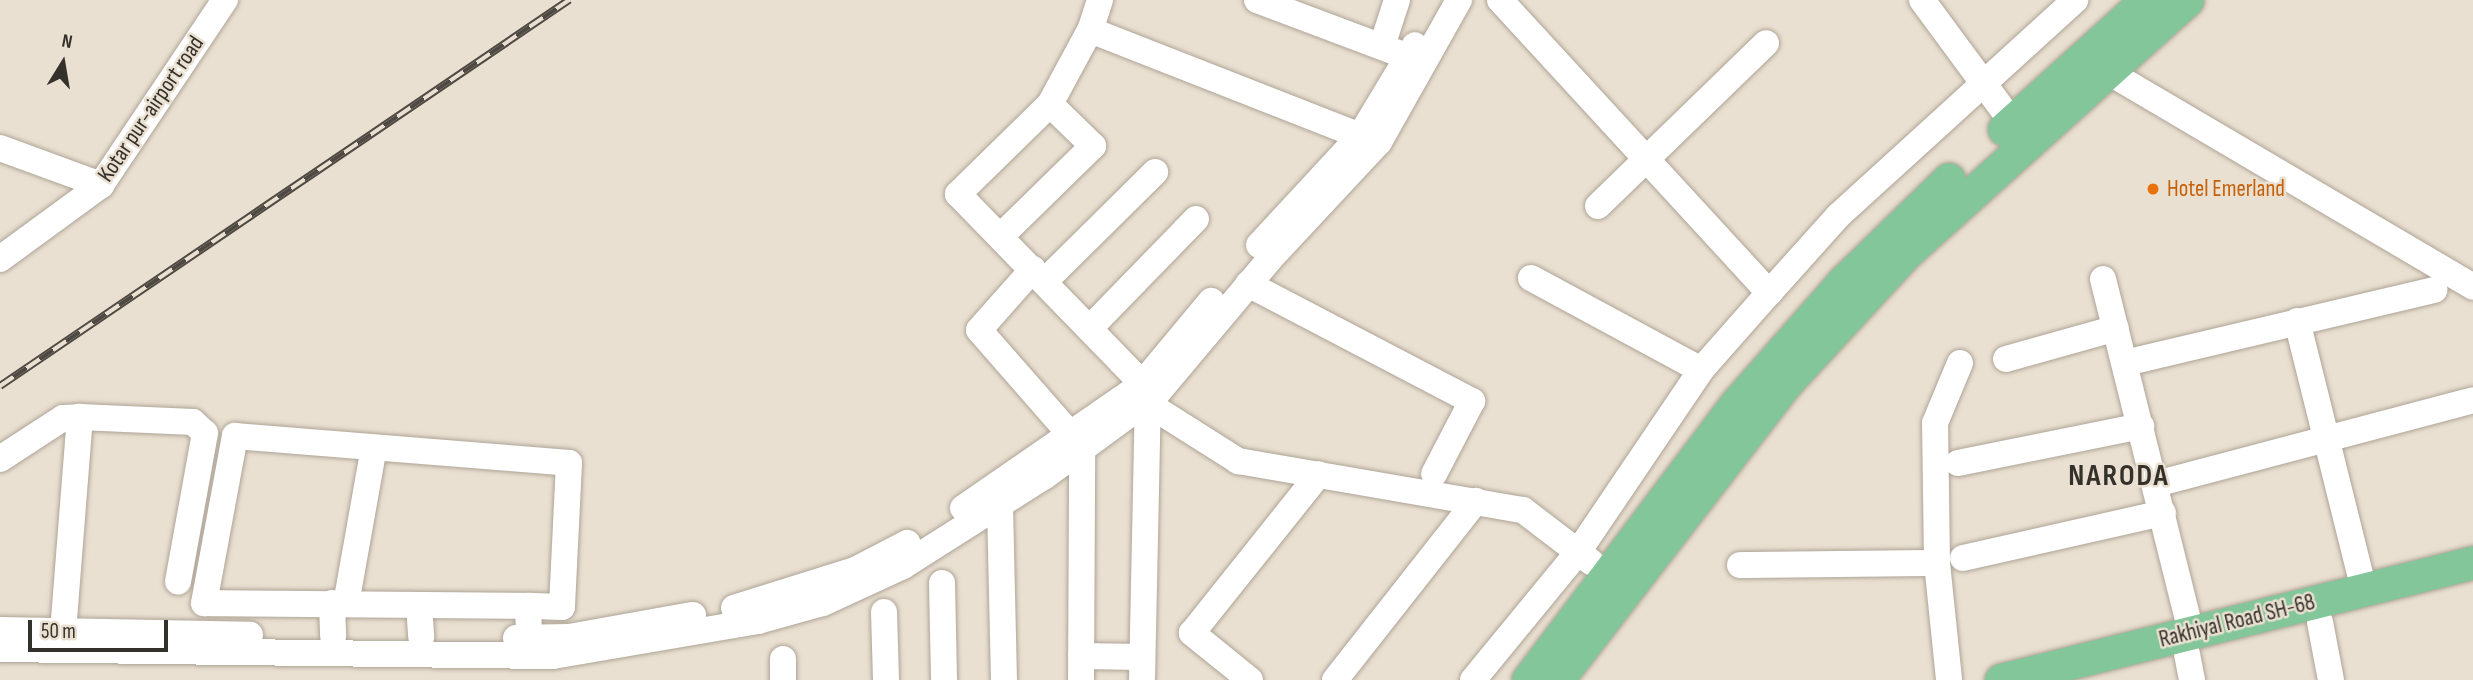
<!DOCTYPE html>
<html>
<head>
<meta charset="utf-8">
<style>
	body { margin:0 }
	#map { position:relative; width:2473px; height:680px; overflow:hidden; background:#eae0d1; font-family:"Sofia Sans Condensed",sans-serif }
	div>[style] { position:absolute }
	.roads { filter:drop-shadow(0 0 2px #aea497) drop-shadow(0 0 2px #aea497) }
	.minor>* { height:26px; margin:-13px; padding:0 13px; transform-origin:13px; border-radius:13px; background:#fff }
	.major>* { height:33px; margin:-16.5px; padding:0 16.5px; transform-origin:16.5px; border-radius:16.5px; background:#82c69a }
	.rail>* { height:8px; margin-top:-4px; transform-origin:0; background:repeating-linear-gradient(90deg,#eae0d1 0 16px,#4e4942 0 32px); box-sizing:border-box; border-block:2px solid #4e4942 }
	.dots>* { width:19px; height:19px; translate:-50% -50%; box-sizing:border-box; border:4px solid #eae0d1; border-radius:50% }
	span { translate:-50% -50%; white-space:nowrap; text-align:center; line-height:1.15; -webkit-text-stroke:5px #eae0d1; paint-order:stroke }
	.street-label { font-size:23px; color:#34302a }
	.food-label { font-size:23px; color:#c56008 }
	.left { translate:0 -50%; text-align:left }
	.district-label { font-size:30px; color:#34302a; font-weight:700; letter-spacing:2px }
	.north { position:absolute; left:28px; top:28px; width:70px; height:70px; -webkit-text-stroke:5px #eae0d1; paint-order:stroke; rotate:11deg; font-size:19px; font-weight:700; line-height:28px; text-align:center; color:#34302a }
	.north::after { content:''; display:block; margin:auto; width:24px; height:32px; background:#34302a; clip-path:polygon(50% 0,100% 100%,50% 72%,0 100%) }
	.scale { position:absolute; left:28px; top:620px; width:140px; height:32px; box-sizing:border-box; border:4px solid #34302a; border-top:0; padding-left:9px; font-size:21px; line-height:24px; white-space:nowrap; color:#34302a; -webkit-text-stroke:5px #eae0d1; paint-order:stroke }
</style>
</head>
<body>
<div id="map">
	<div class="roads">
		<div class="minor">
			<div style="left:1100px;top:0;width:32px;rotate:108deg"></div>
			<div style="left:1090px;top:30px;width:290px;rotate:21.4deg"></div>
			<div style="left:1257px;top:0;width:162px;rotate:20.6deg"></div>
			<div style="left:1500px;top:0;width:398px;rotate:47.4deg"></div>
			<div style="left:1922px;top:0;width:152px;rotate:53.6deg"></div>
			<div style="left:1383px;top:43px;width:45px;rotate:-72deg"></div>
			<div style="left:2105px;top:70px;width:427px;rotate:30.5deg"></div>
			<div style="left:1050px;top:104px;width:84px;rotate:-61.6deg"></div>
			<div style="left:0;top:148px;width:108px;rotate:20.1deg"></div>
			<div style="left:1598px;top:206px;width:234px;rotate:-44.1deg"></div>
			<div style="left:1001px;top:236px;width:129px;rotate:-44.4deg"></div>
			<div style="left:1093px;top:146px;width:60px;rotate:-135.7deg"></div>
			<div style="left:1050px;top:104px;width:129px;rotate:135.6deg"></div>
			<div style="left:958px;top:194px;width:260px;rotate:45.8deg"></div>
			<div style="left:1259px;top:245px;width:149px;rotate:-47.2deg"></div>
			<div style="left:1360px;top:136px;width:106px;rotate:-58.9deg"></div>
			<div style="left:0;top:259px;width:125px;rotate:-36.2deg"></div>
			<div style="left:101px;top:185px;width:223px;rotate:-56.2deg"></div>
			<div style="left:1033px;top:269px;width:81px;rotate:131.5deg"></div>
			<div style="left:979px;top:330px;width:140px;rotate:48.8deg"></div>
			<div style="left:1531px;top:278px;width:193px;rotate:28.4deg"></div>
			<div style="left:2103px;top:279px;width:364px;rotate:76deg"></div>
			<div style="left:1045px;top:281px;width:155px;rotate:-44.7deg"></div>
			<div style="left:1248px;top:284px;width:253px;rotate:27.6deg"></div>
			<div style="left:1472px;top:401px;width:82px;rotate:117.5deg"></div>
			<div style="left:2297px;top:321px;width:276px;rotate:76deg"></div>
			<div style="left:1090px;top:328px;width:152px;rotate:-45.8deg"></div>
			<div style="left:2006px;top:359px;width:114px;rotate:-15.7deg"></div>
			<div style="left:2125px;top:363px;width:318px;rotate:-13.3deg"></div>
			<div style="left:1146px;top:379px;width:102px;rotate:-50.2deg"></div>
			<div style="left:1155px;top:396px;width:177px;rotate:-50deg"></div>
			<div style="left:1269px;top:260px;width:161px;rotate:-47deg"></div>
			<div style="left:1379px;top:142px;width:163px;rotate:-60.6deg"></div>
			<div style="left:0;top:459px;width:75px;rotate:-33.1deg"></div>
			<div style="left:63px;top:418px;width:17px;rotate:-3deg"></div>
			<div style="left:1958px;top:463px;width:187px;rotate:-11.4deg"></div>
			<div style="left:2156px;top:484px;width:328px;rotate:-14.8deg"></div>
			<div style="left:1000px;top:505px;width:175px;rotate:88.7deg"></div>
			<div style="left:963px;top:508px;width:204px;rotate:-34.6deg"></div>
			<div style="left:1963px;top:558px;width:205px;rotate:-12.7deg"></div>
			<div style="left:1937px;top:563px;width:140px;rotate:-90.8deg"></div>
			<div style="left:1935px;top:423px;width:65px;rotate:-67.4deg"></div>
			<div style="left:1740px;top:565px;width:197px;rotate:-0.6deg"></div>
			<div style="left:1937px;top:563px;width:118px;rotate:84.1deg"></div>
			<div style="left:942px;top:583px;width:97px;rotate:88.8deg"></div>
			<div style="left:332px;top:603px;width:33px;rotate:88deg"></div>
			<div style="left:346px;top:604px;width:159px;rotate:-79.9deg"></div>
			<div style="left:419px;top:605px;width:32px;rotate:86deg"></div>
			<div style="left:528px;top:606px;width:324px;rotate:-179.5deg"></div>
			<div style="left:204px;top:603px;width:170px;rotate:-79.5deg"></div>
			<div style="left:235px;top:436px;width:335px;rotate:4.6deg"></div>
			<div style="left:569px;top:463px;width:144px;rotate:92.8deg"></div>
			<div style="left:562px;top:607px;width:34px;rotate:-178deg"></div>
			<div style="left:528px;top:606px;width:33px;rotate:88deg"></div>
			<div style="left:734px;top:608px;width:127px;rotate:-17.4deg"></div>
			<div style="left:855px;top:570px;width:59px;rotate:-27.4deg"></div>
			<div style="left:884px;top:612px;width:68px;rotate:88.3deg"></div>
			<div style="left:2320px;top:622px;width:59px;rotate:79.3deg"></div>
			<div style="left:0;top:630px;width:250px;rotate:1.1deg"></div>
			<div style="left:63px;top:632px;width:216px;rotate:-85.5deg"></div>
			<div style="left:80px;top:417px;width:113px;rotate:2.5deg"></div>
			<div style="left:193px;top:422px;width:16px;rotate:43deg"></div>
			<div style="left:205px;top:433px;width:151px;rotate:100.3deg"></div>
			<div style="left:516px;top:638px;width:53px;rotate:-1.1deg"></div>
			<div style="left:569px;top:637px;width:126px;rotate:-10.1deg"></div>
			<div style="left:0;top:649px;width:553px;rotate:0.73deg"></div>
			<div style="left:553px;top:656px;width:208px;rotate:-9.7deg"></div>
			<div style="left:758px;top:621px;width:67px;rotate:-15.5deg"></div>
			<div style="left:823px;top:603px;width:88px;rotate:-24.8deg"></div>
			<div style="left:903px;top:566px;width:168px;rotate:-32.4deg"></div>
			<div style="left:1045px;top:476px;width:120px;rotate:-36.2deg"></div>
			<div style="left:2187px;top:654px;width:26px;rotate:79deg"></div>
			<div style="left:1081px;top:656px;width:61px;rotate:0.9deg"></div>
			<div style="left:783px;top:659px;width:21px;rotate:90deg"></div>
			<div style="left:1081px;top:680px;width:228px;rotate:-89.7deg"></div>
			<div style="left:1142px;top:680px;width:276px;rotate:-88.8deg"></div>
			<div style="left:1148px;top:404px;width:107px;rotate:32.3deg"></div>
			<div style="left:1238px;top:461px;width:289px;rotate:9.8deg"></div>
			<div style="left:1523px;top:510px;width:86px;rotate:37.4deg"></div>
			<div style="left:1250px;top:680px;width:75px;rotate:-141deg"></div>
			<div style="left:1192px;top:633px;width:203px;rotate:-51.4deg"></div>
			<div style="left:1335px;top:680px;width:228px;rotate:-51.8deg"></div>
			<div style="left:1473px;top:680px;width:166px;rotate:-50.6deg"></div>
			<div style="left:1578px;top:552px;width:220px;rotate:-55.9deg"></div>
			<div style="left:1701px;top:370px;width:103px;rotate:-48.6deg"></div>
			<div style="left:1769px;top:293px;width:103px;rotate:-48.1deg"></div>
			<div style="left:1838px;top:216px;width:321px;rotate:-42.3deg"></div>
		</div>
		<div class="major">
			<div style="left:2004px;top:129px;width:193px;rotate:-42.1deg"></div>
			<div style="left:1528px;top:680px;width:346px;rotate:-53deg"></div>
			<div style="left:1736px;top:404px;width:164px;rotate:-48.7deg"></div>
			<div style="left:1844px;top:281px;width:146px;rotate:-44.2deg"></div>
			<div style="left:1557px;top:680px;width:375px;rotate:-52.4deg"></div>
			<div style="left:1786px;top:383px;width:177px;rotate:-47.3deg"></div>
			<div style="left:1906px;top:253px;width:378px;rotate:-42deg"></div>
			<div style="left:2001px;top:680px;width:487px;rotate:-14deg"></div>
		</div>
	</div>
	<div class="rail">
		<div style="left:0;top:386px;width:688px;rotate:-34.15deg"></div>
	</div>
	<div class="dots">
		<div style="left:2153px;top:189px;background:#e8710a"></div>
	</div>
	<div class="street-label">
		<span style="left:151px;top:109px;rotate:-56deg">Kotar pur-airport road</span>
		<span style="left:2237px;top:621px;rotate:-14deg">Rakhiyal Road SH-68</span>
	</div>
	<div class="food-label">
		<span class="left" style="left:2167px;top:189px">Hotel Emerland</span>
	</div>
	<div class="district-label">
		<span style="left:2119px;top:476px">NARODA</span>
	</div>
	<div class="north">N</div>
	<div class="scale">50 m</div>
</div>
</body>
</html>
